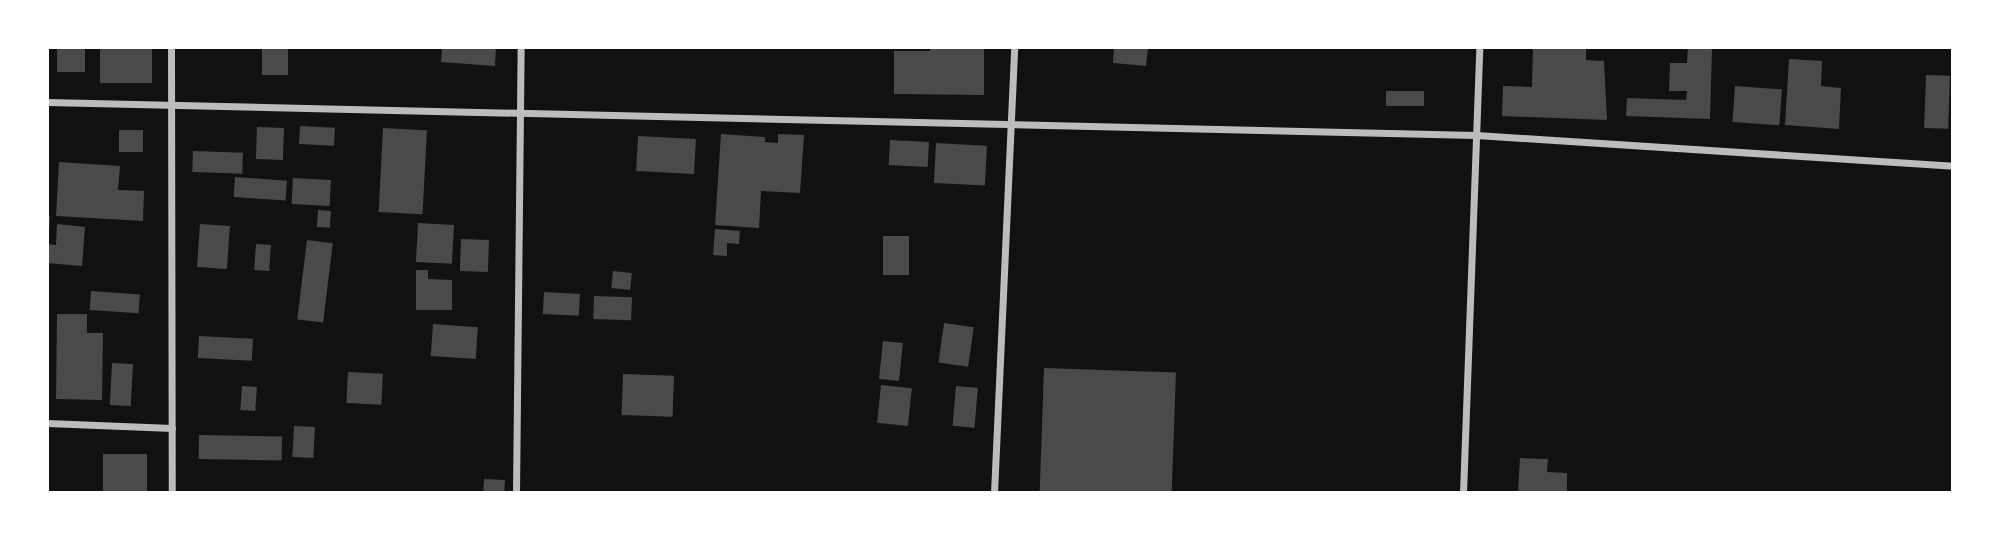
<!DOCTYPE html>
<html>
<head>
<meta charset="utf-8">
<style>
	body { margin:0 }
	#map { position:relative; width:2000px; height:540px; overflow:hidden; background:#111; font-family:"Exo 2",sans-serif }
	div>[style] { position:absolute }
	.building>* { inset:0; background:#4a4a4a; transform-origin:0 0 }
	.minor>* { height:7px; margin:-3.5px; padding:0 3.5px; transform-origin:3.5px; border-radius:3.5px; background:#bcbcbc }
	span { translate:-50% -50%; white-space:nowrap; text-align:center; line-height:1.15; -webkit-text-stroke:7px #fff; paint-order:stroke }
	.frame { position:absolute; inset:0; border:49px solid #fff; pointer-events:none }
</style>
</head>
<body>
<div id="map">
	<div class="building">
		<div style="left:57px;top:47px;width:28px;height:25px"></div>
		<div style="left:100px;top:47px;width:52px;height:36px"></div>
		<div style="left:262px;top:47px;width:26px;height:28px"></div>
		<div style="clip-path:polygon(442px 47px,496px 47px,495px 66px,441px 62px)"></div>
		<div style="clip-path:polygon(930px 47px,984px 47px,984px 95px,894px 94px,894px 51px,930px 51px)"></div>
		<div style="clip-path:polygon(1114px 47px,1148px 47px,1146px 66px,1113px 63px)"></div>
		<div style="clip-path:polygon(1533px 47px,1586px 47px,1586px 60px,1604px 61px,1607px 120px,1502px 116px,1503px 86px,1532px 87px)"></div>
		<div style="clip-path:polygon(1688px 47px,1712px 48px,1710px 119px,1626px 116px,1627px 98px,1686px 100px,1687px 91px,1669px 91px,1670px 63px,1687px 63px)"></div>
		<div style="clip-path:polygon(1789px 59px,1822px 61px,1821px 86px,1841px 88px,1839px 129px,1785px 125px)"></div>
		<div style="left:1926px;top:75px;width:24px;height:53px;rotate:2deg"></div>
		<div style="left:1735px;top:86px;width:47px;height:36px;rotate:4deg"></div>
		<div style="left:1424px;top:91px;width:15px;height:38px;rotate:90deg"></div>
		<div style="left:300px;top:126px;width:35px;height:18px;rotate:3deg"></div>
		<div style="left:257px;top:127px;width:27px;height:32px;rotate:2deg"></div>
		<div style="left:383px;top:128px;width:44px;height:84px;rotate:3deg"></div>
		<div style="left:119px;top:130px;width:24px;height:22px"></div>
		<div style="clip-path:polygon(721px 134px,765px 137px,765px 142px,778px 143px,778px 134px,804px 135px,800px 193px,761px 191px,759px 228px,715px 225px)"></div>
		<div style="left:638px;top:136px;width:58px;height:35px;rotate:3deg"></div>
		<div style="left:890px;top:140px;width:39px;height:25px;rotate:3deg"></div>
		<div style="left:936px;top:143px;width:51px;height:40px;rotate:3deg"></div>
		<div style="left:193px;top:151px;width:50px;height:21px;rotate:2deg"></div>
		<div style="clip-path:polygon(59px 162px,120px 166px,118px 190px,144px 191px,143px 221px,56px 216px)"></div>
		<div style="left:235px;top:177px;width:52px;height:20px;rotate:4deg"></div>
		<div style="left:293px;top:178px;width:38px;height:26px;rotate:3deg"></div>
		<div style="left:318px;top:210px;width:13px;height:17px;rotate:4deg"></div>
		<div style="clip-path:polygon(47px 216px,50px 216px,49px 234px,47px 233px)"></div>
		<div style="left:418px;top:223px;width:36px;height:39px;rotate:3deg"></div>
		<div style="clip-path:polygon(57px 224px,85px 227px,82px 266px,47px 263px,47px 244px,56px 245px)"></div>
		<div style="left:200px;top:224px;width:30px;height:43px;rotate:4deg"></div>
		<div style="clip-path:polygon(715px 229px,740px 231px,739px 244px,727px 243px,727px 256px,713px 255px)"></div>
		<div style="left:883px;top:236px;width:26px;height:39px"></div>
		<div style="left:461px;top:239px;width:28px;height:32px;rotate:2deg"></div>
		<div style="left:307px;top:240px;width:26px;height:80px;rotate:7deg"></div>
		<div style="left:256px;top:244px;width:15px;height:26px;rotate:4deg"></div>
		<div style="clip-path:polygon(416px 270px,428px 270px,428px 279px,452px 280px,452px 310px,416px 310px)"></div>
		<div style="left:613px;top:271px;width:19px;height:17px;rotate:6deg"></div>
		<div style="left:91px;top:291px;width:49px;height:19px;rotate:4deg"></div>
		<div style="left:544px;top:292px;width:36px;height:22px;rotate:3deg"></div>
		<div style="left:594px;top:296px;width:38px;height:23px;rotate:2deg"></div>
		<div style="clip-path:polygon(57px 314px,87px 314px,87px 333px,103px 333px,102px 400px,56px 399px)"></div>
		<div style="left:944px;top:323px;width:30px;height:40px;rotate:8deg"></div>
		<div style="left:433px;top:324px;width:45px;height:32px;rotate:4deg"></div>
		<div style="left:199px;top:336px;width:54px;height:22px;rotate:3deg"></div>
		<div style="left:883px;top:341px;width:20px;height:38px;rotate:6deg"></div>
		<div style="left:112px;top:363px;width:21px;height:42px;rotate:3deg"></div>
		<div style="left:1044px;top:368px;width:132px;height:125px;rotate:2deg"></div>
		<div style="left:348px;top:372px;width:35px;height:31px;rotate:3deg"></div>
		<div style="left:623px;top:374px;width:51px;height:41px;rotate:2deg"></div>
		<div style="left:881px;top:385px;width:31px;height:38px;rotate:6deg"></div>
		<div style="left:242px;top:386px;width:15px;height:24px;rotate:4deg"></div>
		<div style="left:956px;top:386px;width:22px;height:40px;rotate:5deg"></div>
		<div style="left:294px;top:426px;width:21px;height:31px;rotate:3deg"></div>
		<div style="left:199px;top:435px;width:83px;height:24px;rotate:1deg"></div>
		<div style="left:103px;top:454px;width:44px;height:39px"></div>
		<div style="clip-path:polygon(1520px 458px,1548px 459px,1547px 472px,1567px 473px,1567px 493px,1518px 493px)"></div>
		<div style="left:484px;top:479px;width:21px;height:14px;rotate:3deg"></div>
	</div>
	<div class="minor">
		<div style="left:171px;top:47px;width:446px;rotate:89.9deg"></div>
		<div style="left:47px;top:102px;width:1429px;rotate:1.32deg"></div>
		<div style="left:1476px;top:135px;width:478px;rotate:3.7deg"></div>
		<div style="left:47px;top:423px;width:125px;rotate:2.3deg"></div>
		<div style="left:516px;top:493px;width:446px;rotate:-89.4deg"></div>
		<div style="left:994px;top:493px;width:446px;rotate:-87.4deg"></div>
		<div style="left:1463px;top:493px;width:446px;rotate:-87.9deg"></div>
	</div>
	<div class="frame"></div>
</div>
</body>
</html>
